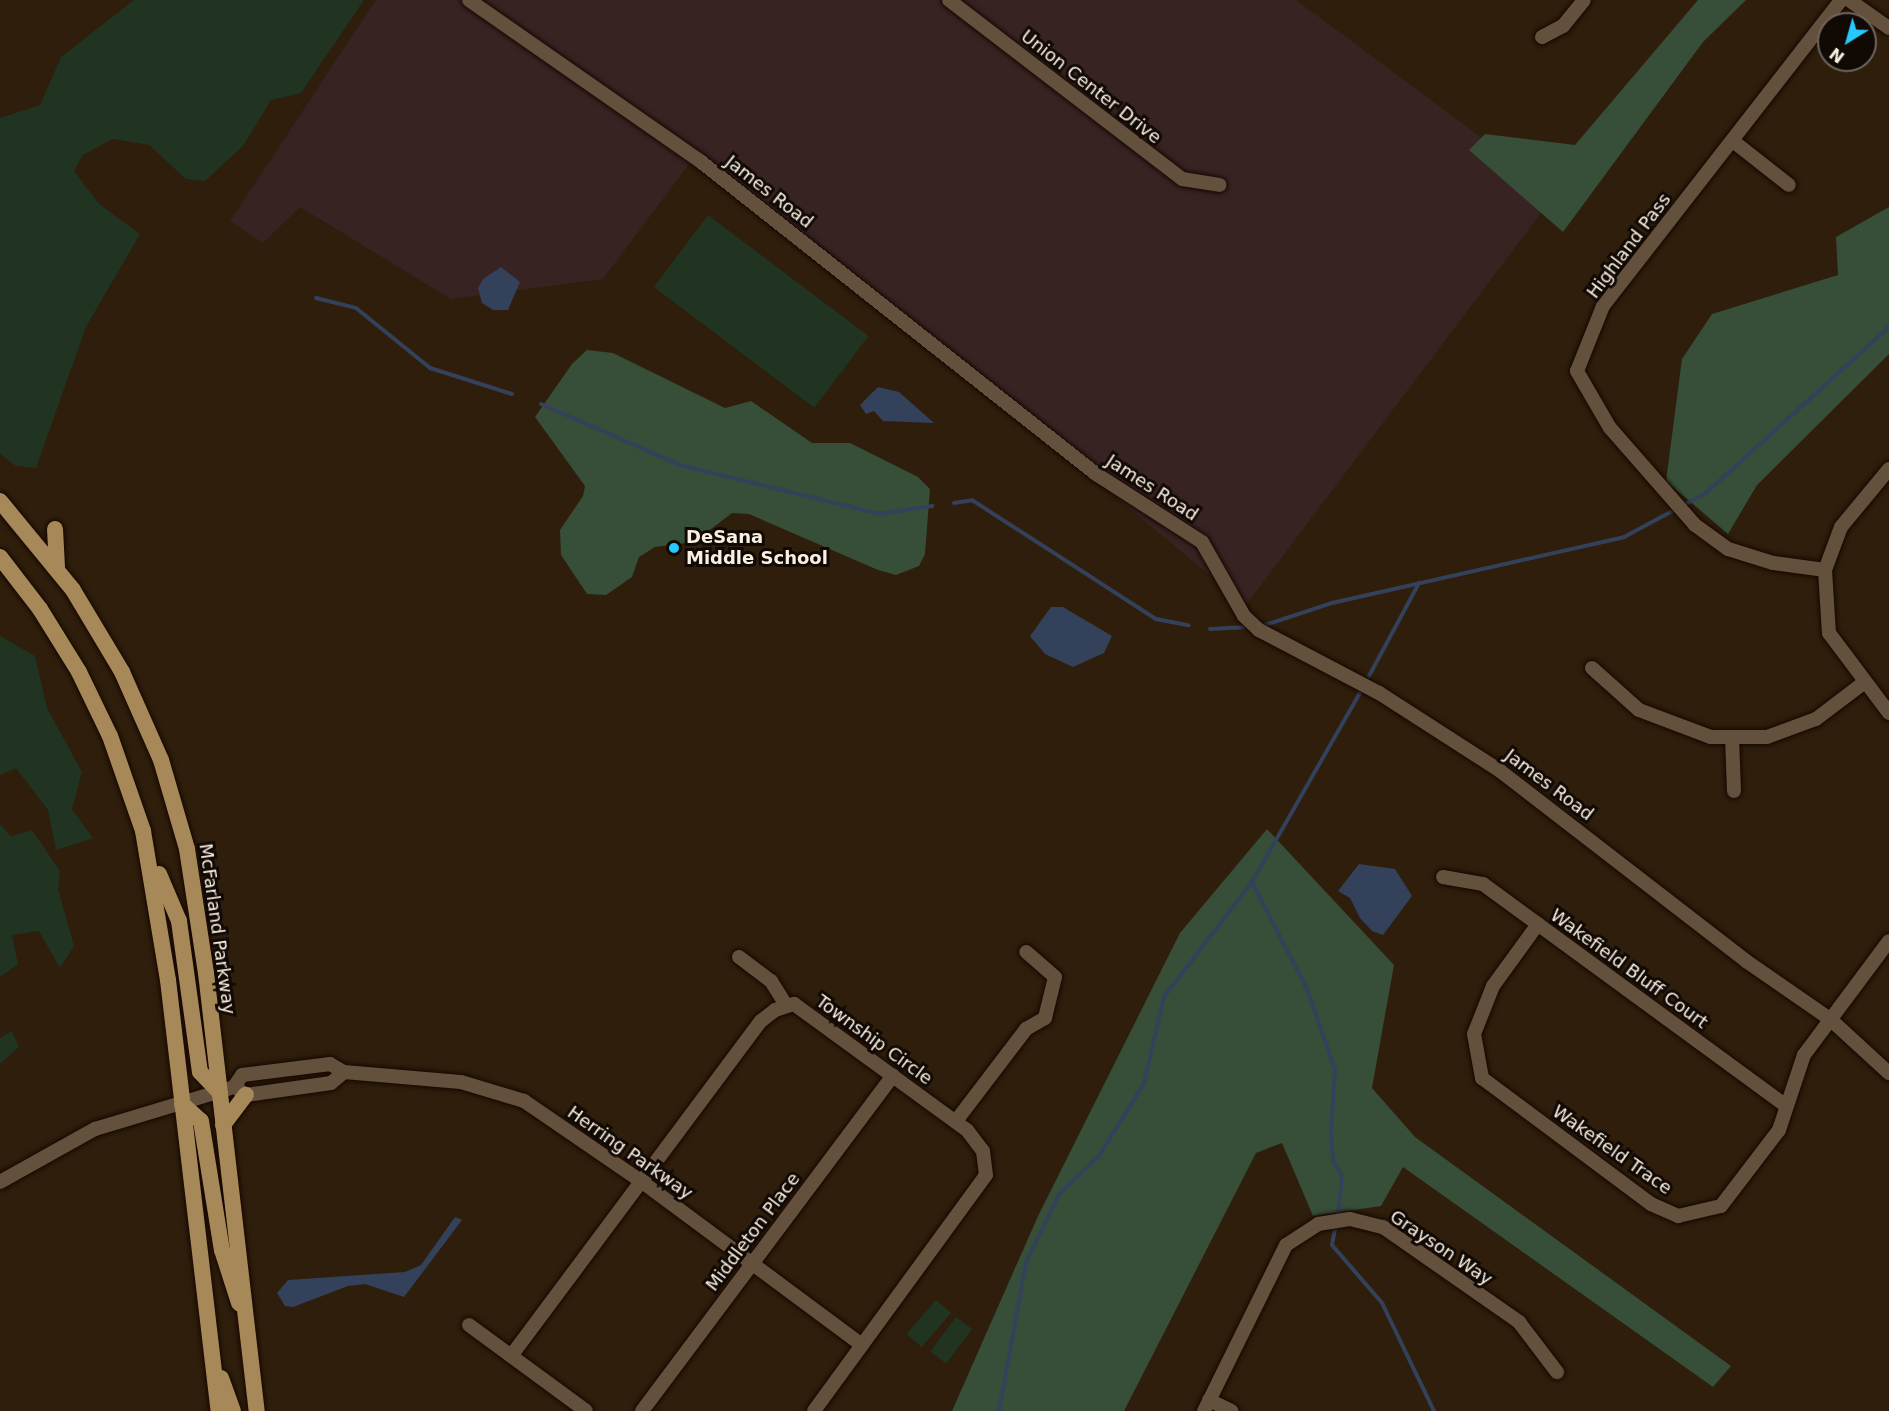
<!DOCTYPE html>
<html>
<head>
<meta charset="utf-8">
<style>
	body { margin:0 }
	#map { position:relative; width:1889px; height:1411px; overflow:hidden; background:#2e1e0b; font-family:"DejaVu Sans",sans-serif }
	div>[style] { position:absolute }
	.industrial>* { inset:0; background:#372322 }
	.green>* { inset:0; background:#203421; transform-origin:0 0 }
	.forest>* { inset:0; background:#374e38 }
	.water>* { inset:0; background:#34415b }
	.stream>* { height:4px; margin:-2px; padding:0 2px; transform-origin:2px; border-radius:2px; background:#34415b }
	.roads { filter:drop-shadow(0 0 2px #160700) drop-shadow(0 0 2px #160700) }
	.minor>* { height:14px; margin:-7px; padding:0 7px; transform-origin:7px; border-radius:7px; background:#63513d }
	.primary>* { height:16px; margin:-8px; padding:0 8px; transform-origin:8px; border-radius:8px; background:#a78959 }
	.dots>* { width:16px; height:16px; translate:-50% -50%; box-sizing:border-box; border:3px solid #110a04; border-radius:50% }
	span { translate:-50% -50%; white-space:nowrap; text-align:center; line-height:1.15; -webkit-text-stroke:6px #110a04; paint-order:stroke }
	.street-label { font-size:18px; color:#faefe3 }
	.poi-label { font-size:18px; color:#faefe3; font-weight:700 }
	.left { translate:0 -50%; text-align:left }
	.north { position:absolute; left:1817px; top:12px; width:60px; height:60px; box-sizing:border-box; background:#110a04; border:2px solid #6e665d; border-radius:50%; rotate:217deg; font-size:16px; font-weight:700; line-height:24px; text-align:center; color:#faefe3 }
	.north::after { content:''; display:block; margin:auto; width:21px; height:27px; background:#26c9fe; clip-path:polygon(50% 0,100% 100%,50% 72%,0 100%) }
</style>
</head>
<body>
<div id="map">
	<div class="industrial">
		<div style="clip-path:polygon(376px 0,1296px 0,1556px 193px,1246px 605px,698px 152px,603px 279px,451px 299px,300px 207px,263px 243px,230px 221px)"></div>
	</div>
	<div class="green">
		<div style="clip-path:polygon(134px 0,364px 0,301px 93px,271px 100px,243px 146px,205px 181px,186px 179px,149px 145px,113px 139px,83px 155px,74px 171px,99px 204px,140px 234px,86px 327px,36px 468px,16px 466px,0 454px,0 118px,40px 105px,61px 57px)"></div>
		<div style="left:708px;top:215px;width:201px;height:90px;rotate:37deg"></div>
		<div style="clip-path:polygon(0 636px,35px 656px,47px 708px,82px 772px,72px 809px,93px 838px,56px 850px,48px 810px,16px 768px,0 775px)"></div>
		<div style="clip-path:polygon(0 824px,11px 836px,32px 830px,60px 871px,58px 889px,74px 946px,60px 968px,39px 931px,12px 935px,18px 964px,0 977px)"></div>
		<div style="clip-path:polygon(12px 1031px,19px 1047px,0 1064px,0 1038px)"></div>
		<div style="left:936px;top:1300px;width:20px;height:45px;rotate:41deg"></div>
		<div style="left:956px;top:1317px;width:20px;height:43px;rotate:37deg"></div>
	</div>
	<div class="forest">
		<div style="clip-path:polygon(1698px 0,1746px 0,1703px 42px,1563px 232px,1469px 150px,1485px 134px,1575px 145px)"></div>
		<div style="clip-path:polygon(1889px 207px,1889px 354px,1757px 485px,1728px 534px,1666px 481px,1682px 359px,1712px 314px,1838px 275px,1836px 237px)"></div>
		<div style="clip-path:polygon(587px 350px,613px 353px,725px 408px,751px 401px,812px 443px,850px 443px,918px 477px,930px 489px,925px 554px,919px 566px,896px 575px,878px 570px,749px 514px,732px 513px,694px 542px,655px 547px,639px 557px,632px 577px,606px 595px,587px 594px,561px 555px,560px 530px,583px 496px,585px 486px,535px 417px,572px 364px)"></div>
		<div style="clip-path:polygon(1267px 829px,1394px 965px,1372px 1088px,1415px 1137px,1731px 1366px,1713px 1387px,1403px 1167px,1381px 1206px,1313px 1216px,1282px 1143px,1256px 1153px,1124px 1411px,952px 1411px,1038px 1216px,1180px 933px)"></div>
	</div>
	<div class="water">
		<div style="clip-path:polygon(501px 267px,520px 282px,508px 310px,493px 310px,482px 303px,478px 288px,483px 279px)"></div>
		<div style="clip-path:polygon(878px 387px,899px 392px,934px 423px,883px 421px,874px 411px,866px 414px,860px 405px)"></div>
		<div style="clip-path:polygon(1051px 607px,1063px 607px,1112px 636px,1104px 653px,1073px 667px,1045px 654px,1030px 636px)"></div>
		<div style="clip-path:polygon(1359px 864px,1395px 869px,1412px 896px,1383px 935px,1372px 931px,1360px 918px,1350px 898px,1338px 891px)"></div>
		<div style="clip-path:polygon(455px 1217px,462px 1220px,404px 1297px,365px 1284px,348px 1286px,293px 1307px,285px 1306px,277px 1293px,288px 1280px,405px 1272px,421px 1265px)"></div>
	</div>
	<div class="stream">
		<div style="left:316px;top:298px;width:41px;rotate:14deg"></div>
		<div style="left:356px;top:308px;width:95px;rotate:39deg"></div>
		<div style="left:430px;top:368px;width:86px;rotate:17.6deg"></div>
		<div style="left:541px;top:404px;width:152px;rotate:23.7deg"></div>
		<div style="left:680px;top:465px;width:205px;rotate:13.8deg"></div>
		<div style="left:879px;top:514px;width:54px;rotate:-8.6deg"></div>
		<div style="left:954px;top:503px;width:18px;rotate:-9deg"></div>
		<div style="left:972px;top:500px;width:219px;rotate:32.9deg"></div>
		<div style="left:1156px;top:619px;width:33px;rotate:11deg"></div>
		<div style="left:1262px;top:626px;width:74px;rotate:-18.2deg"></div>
		<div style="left:1332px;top:603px;width:299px;rotate:-12.7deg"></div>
		<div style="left:1624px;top:537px;width:93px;rotate:-28.2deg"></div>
		<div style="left:1706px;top:493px;width:247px;rotate:-42.2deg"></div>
		<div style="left:1210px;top:629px;width:33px;rotate:-3deg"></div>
		<div style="left:1369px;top:676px;width:106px;rotate:-61.7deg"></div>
		<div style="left:1252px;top:882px;width:120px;rotate:62.8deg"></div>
		<div style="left:1307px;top:989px;width:86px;rotate:70.9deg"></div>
		<div style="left:1335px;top:1070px;width:66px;rotate:93.5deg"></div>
		<div style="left:1331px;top:1136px;width:24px;rotate:85deg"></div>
		<div style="left:1333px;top:1160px;width:18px;rotate:61deg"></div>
		<div style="left:1342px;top:1176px;width:41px;rotate:95.6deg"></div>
		<div style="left:1336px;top:1224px;width:21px;rotate:101deg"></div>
		<div style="left:1332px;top:1245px;width:77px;rotate:49.2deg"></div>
		<div style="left:1382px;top:1303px;width:120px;rotate:64.3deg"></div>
		<div style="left:999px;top:1411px;width:150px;rotate:-79.7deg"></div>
		<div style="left:1026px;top:1263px;width:76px;rotate:-64.4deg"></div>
		<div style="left:1059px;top:1194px;width:55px;rotate:-43.5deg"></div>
		<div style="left:1099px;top:1156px;width:86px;rotate:-58.3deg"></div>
		<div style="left:1144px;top:1083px;width:88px;rotate:-76.9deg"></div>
		<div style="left:1164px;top:997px;width:145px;rotate:-52.6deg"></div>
		<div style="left:1252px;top:882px;width:220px;rotate:-60.3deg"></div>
	</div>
	<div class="roads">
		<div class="minor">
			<div style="left:469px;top:0;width:282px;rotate:34.9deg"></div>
			<div style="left:700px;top:161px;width:505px;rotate:38.32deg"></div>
			<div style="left:1096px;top:474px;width:126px;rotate:32.7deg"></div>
			<div style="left:1202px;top:542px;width:85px;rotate:60.4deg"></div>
			<div style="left:1244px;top:616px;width:21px;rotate:43deg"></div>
			<div style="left:1259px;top:630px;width:136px;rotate:27.7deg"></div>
			<div style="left:1379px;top:693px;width:143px;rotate:32.7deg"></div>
			<div style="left:1499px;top:770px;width:312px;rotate:37.7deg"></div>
			<div style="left:1746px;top:961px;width:102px;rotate:34.6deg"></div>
			<div style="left:1830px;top:1019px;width:80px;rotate:42.5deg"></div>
			<div style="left:949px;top:0;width:294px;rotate:37.5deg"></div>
			<div style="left:1182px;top:179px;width:38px;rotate:9deg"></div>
			<div style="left:1849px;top:0;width:49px;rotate:35deg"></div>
			<div style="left:1542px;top:37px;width:24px;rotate:-28deg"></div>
			<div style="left:1563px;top:26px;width:33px;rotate:-51deg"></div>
			<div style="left:1733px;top:141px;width:71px;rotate:38.2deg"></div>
			<div style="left:1889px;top:469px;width:75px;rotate:129.6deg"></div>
			<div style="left:1841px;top:527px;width:46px;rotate:110.4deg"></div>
			<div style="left:1825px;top:570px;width:63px;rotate:86.4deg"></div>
			<div style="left:1829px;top:633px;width:100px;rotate:53.1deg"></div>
			<div style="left:1825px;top:570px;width:52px;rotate:-172.3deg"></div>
			<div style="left:1773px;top:563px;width:47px;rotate:-162.7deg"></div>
			<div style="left:1728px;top:549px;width:41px;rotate:-144deg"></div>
			<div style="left:1695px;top:525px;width:129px;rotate:-131.2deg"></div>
			<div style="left:1610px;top:428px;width:66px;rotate:-120.1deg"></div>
			<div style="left:1577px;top:371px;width:70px;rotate:-68.2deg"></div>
			<div style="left:1603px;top:306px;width:388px;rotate:-52.1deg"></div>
			<div style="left:1592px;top:668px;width:63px;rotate:41.8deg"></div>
			<div style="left:1639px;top:710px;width:77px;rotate:20.6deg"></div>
			<div style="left:1711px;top:737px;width:56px"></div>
			<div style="left:1767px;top:737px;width:52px;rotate:-20.2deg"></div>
			<div style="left:1816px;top:719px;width:61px;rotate:-37.1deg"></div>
			<div style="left:1732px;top:737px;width:54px;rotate:87.9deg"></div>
			<div style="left:1443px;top:877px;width:41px;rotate:9.9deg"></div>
			<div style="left:1483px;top:884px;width:376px;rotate:36.2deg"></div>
			<div style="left:1538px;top:924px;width:77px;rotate:126deg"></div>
			<div style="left:1493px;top:986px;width:52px;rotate:111.6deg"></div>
			<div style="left:1474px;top:1034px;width:45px;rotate:79.7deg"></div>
			<div style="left:1482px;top:1078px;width:211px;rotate:36.7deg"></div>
			<div style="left:1651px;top:1204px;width:30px;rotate:24deg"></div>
			<div style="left:1678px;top:1216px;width:44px;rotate:-13.1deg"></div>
			<div style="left:1721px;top:1206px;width:96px;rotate:-52.7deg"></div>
			<div style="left:1779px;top:1130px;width:79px;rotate:-71.6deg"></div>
			<div style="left:1804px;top:1055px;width:142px;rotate:-53.3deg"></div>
			<div style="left:739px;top:957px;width:40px;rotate:37deg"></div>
			<div style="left:771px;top:981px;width:28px;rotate:58deg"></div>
			<div style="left:239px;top:1090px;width:9px;rotate:36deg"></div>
			<div style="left:246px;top:1095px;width:86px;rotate:-8deg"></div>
			<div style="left:331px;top:1083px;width:17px;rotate:-40deg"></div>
			<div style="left:956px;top:1121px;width:116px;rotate:-52.7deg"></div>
			<div style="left:1026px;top:1029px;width:22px;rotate:-30deg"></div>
			<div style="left:1045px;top:1018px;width:42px;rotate:-76.3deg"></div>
			<div style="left:1055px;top:977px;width:38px;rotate:-139deg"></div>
			<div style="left:0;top:1182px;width:109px;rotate:-29.2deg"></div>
			<div style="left:95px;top:1129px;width:145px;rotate:-16.8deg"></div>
			<div style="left:234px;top:1087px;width:14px;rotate:-56deg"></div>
			<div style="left:242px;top:1075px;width:89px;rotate:-7.1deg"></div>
			<div style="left:330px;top:1064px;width:16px;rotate:30deg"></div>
			<div style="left:344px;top:1072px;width:117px;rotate:4.9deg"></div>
			<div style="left:461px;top:1082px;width:66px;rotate:16.8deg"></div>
			<div style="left:524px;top:1101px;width:142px;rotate:34.4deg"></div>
			<div style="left:641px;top:1181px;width:275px;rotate:36.6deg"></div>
			<div style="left:469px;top:1325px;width:145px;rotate:36.3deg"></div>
			<div style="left:511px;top:1356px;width:418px;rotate:-53.3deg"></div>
			<div style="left:761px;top:1021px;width:18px;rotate:-38deg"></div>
			<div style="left:775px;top:1010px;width:20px;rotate:-18deg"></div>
			<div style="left:794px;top:1004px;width:214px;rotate:36.1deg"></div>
			<div style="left:967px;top:1130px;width:26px;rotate:53deg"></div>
			<div style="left:983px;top:1151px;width:24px;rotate:83deg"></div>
			<div style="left:986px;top:1175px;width:292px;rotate:126.1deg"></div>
			<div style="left:1209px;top:1400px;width:25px;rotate:26deg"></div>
			<div style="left:642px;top:1411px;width:419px;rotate:-53.2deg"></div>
			<div style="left:1204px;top:1411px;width:185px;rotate:-63.7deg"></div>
			<div style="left:1286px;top:1245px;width:38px;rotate:-33deg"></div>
			<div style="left:1318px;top:1224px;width:32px;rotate:-9deg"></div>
			<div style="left:1350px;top:1219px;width:34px;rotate:14deg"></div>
			<div style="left:1383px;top:1227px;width:166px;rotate:34.9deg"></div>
			<div style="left:1519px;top:1322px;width:63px;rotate:52.8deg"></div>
		</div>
		<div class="primary">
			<div style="left:0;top:501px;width:115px;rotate:50.6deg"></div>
			<div style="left:73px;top:590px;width:96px;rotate:59.1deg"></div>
			<div style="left:122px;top:672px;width:96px;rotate:66.1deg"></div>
			<div style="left:161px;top:760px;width:93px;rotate:73.7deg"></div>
			<div style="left:187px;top:849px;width:125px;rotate:81.3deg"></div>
			<div style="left:206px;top:973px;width:441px;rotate:83.4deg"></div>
			<div style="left:55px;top:529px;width:38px;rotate:87deg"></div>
			<div style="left:0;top:557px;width:66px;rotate:52.4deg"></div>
			<div style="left:40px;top:609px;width:74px;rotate:58.2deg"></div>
			<div style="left:79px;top:672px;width:71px;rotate:64.2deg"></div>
			<div style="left:110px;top:736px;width:101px;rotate:70.8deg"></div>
			<div style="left:143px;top:831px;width:151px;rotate:80.5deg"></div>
			<div style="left:168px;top:980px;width:434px;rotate:83.3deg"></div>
			<div style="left:159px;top:874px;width:51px;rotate:66.9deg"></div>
			<div style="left:179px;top:921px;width:152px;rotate:82.1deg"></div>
			<div style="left:200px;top:1072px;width:28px;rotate:46deg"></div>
			<div style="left:182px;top:1104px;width:25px;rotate:42deg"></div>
			<div style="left:201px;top:1121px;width:131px;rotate:80.8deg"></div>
			<div style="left:222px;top:1250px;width:56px;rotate:72.2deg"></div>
			<div style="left:223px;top:1125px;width:38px;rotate:-53deg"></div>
			<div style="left:221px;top:1378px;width:35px;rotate:70deg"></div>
		</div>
	</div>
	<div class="dots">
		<div style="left:674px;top:548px;background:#26c9fe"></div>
	</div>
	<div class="street-label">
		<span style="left:1091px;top:87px;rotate:38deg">Union Center Drive</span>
		<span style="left:769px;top:192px;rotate:38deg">James Road</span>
		<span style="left:1629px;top:246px;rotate:-53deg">Highland Pass</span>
		<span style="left:1152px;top:488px;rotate:33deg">James Road</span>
		<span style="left:1549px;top:785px;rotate:37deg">James Road</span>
		<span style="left:217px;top:929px;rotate:82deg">McFarland Parkway</span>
		<span style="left:1629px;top:969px;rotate:36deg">Wakefield Bluff Court</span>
		<span style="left:874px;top:1040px;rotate:36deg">Township Circle</span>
		<span style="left:1612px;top:1150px;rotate:35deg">Wakefield Trace</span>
		<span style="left:630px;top:1153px;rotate:35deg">Herring Parkway</span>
		<span style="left:753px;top:1232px;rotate:-53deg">Middleton Place</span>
		<span style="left:1441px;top:1248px;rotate:34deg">Grayson Way</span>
	</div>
	<div class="poi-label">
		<span class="left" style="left:686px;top:548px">DeSana<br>Middle School</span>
	</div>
	<div class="north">N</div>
</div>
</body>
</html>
